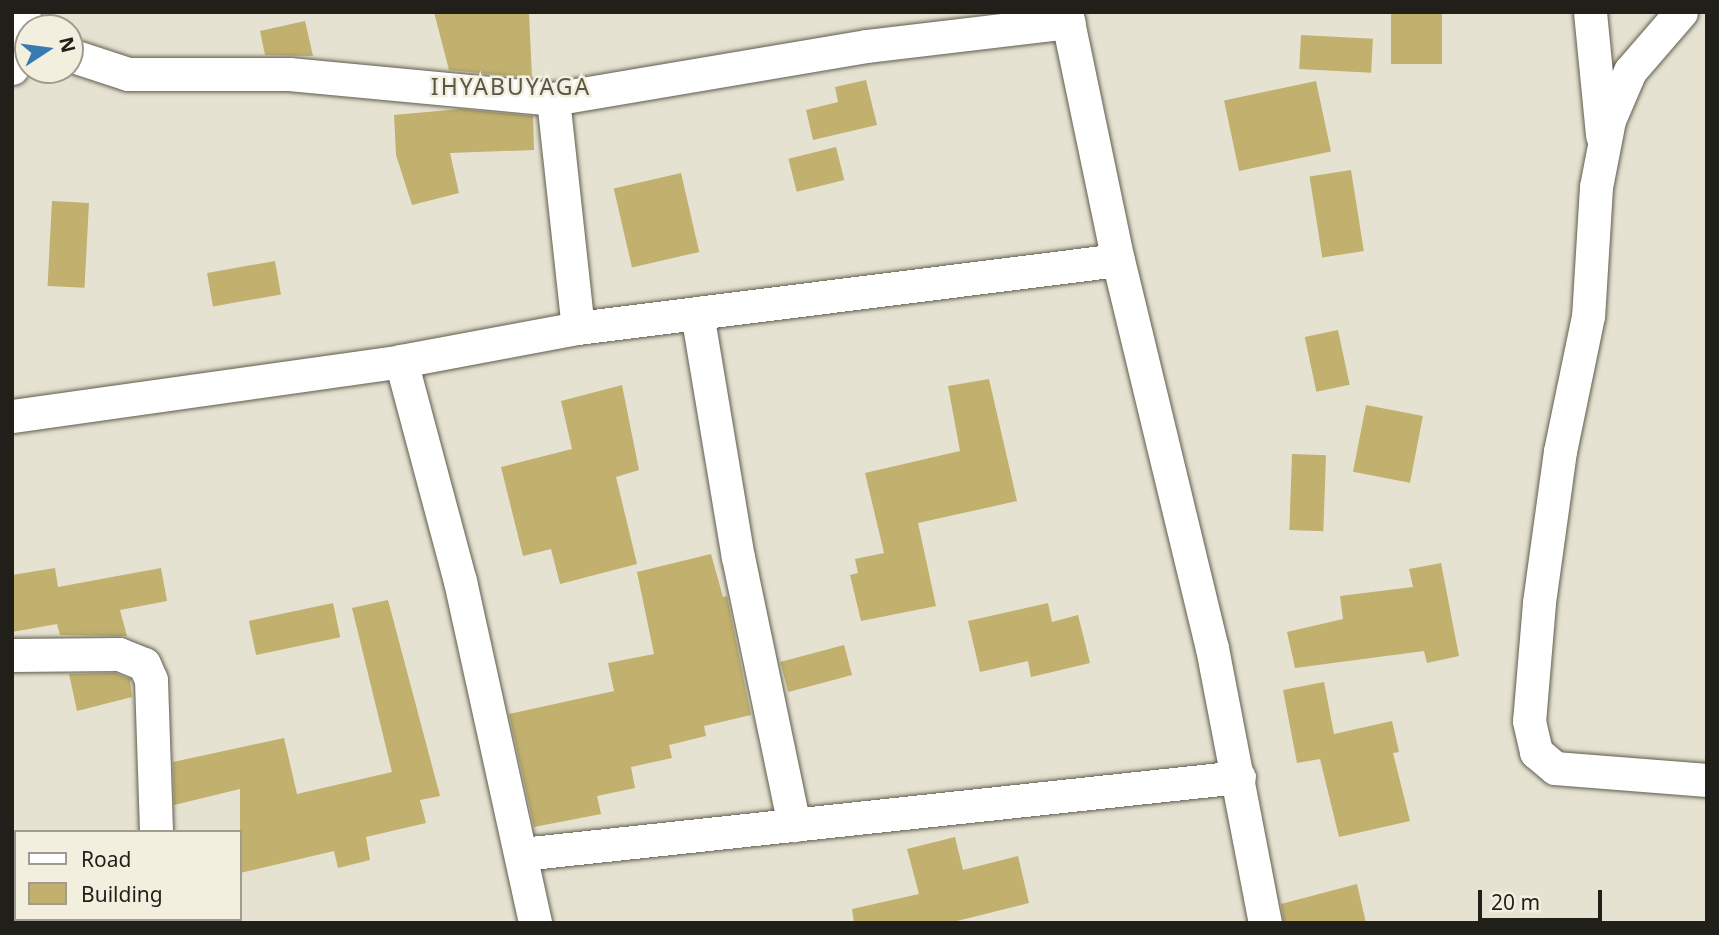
<!DOCTYPE html>
<html>
<head>
<meta charset="utf-8">
<style>
	body { margin:0 }
	#map { position:relative; width:1719px; height:935px; overflow:hidden; background:#e6e2d1; font-family:"Noto Sans",sans-serif }
	div>[style] { position:absolute }
	.building>* { inset:0; background:#c1b06e; transform-origin:0 0 }
	.roads { filter:drop-shadow(0 0 2px #605d4e) drop-shadow(0 0 2px #605d4e) }
	.street>* { height:33px; margin:-16.5px; padding:0 16.5px; transform-origin:16.5px; border-radius:16.5px; background:#fff }
	span { translate:-50% -50%; white-space:nowrap; text-align:center; line-height:1.15; -webkit-text-stroke:5px #f3efde; paint-order:stroke }
	.quarter-label { font-size:23px; color:#5b5748; letter-spacing:2px }
	.frame { position:absolute; inset:0; border:14px solid #211f19; pointer-events:none }
	.legend { position:absolute; left:14px; top:830px; width:228px; height:91px; box-sizing:border-box; background:#f3efde; border:2px solid #9f9c8f; margin:0; padding:9px 12px; list-style:none; font-size:21px; color:#211f19 }
	.legend li { display:flex; align-items:center; gap:14px; height:35px }
	.legend b { width:35px; border:2px solid #9f9c8f }
	.north { position:absolute; left:14px; top:14px; width:70px; height:70px; box-sizing:border-box; background:#f3efde; border:2px solid #9f9c8f; border-radius:50%; rotate:77deg; font-size:19px; font-weight:700; line-height:28px; text-align:center; color:#211f19 }
	.north::after { content:''; display:block; margin:auto; width:24px; height:32px; background:#377bb1; clip-path:polygon(50% 0,100% 100%,50% 72%,0 100%) }
	.scale { position:absolute; left:1478px; top:890px; width:124px; height:32px; box-sizing:border-box; border:4px solid #211f19; border-top:0; padding-left:9px; font-size:21px; line-height:24px; white-space:nowrap; color:#211f19; -webkit-text-stroke:5px #f3efde; paint-order:stroke }
</style>
</head>
<body>
<div id="map">
	<div class="building">
		<div style="clip-path:polygon(434px 12px,529px 12px,532px 78px,449px 70px)"></div>
		<div style="left:1391px;top:12px;width:51px;height:52px"></div>
		<div style="clip-path:polygon(305px 21px,313px 56px,265px 55px,260px 31px)"></div>
		<div style="left:1301px;top:35px;width:72px;height:34px;rotate:3deg"></div>
		<div style="clip-path:polygon(866px 80px,877px 125px,813px 140px,806px 110px,838px 102px,835px 87px)"></div>
		<div style="left:1316px;top:81px;width:72px;height:94px;rotate:78deg"></div>
		<div style="clip-path:polygon(460px 109px,533px 116px,534px 150px,450px 153px,459px 193px,412px 205px,396px 155px,394px 115px)"></div>
		<div style="left:836px;top:147px;width:34px;height:49px;rotate:76deg"></div>
		<div style="left:1351px;top:170px;width:82px;height:42px;rotate:81deg"></div>
		<div style="left:681px;top:173px;width:81px;height:69px;rotate:77deg"></div>
		<div style="left:52px;top:201px;width:37px;height:85px;rotate:3deg"></div>
		<div style="left:275px;top:261px;width:34px;height:69px;rotate:80deg"></div>
		<div style="left:1338px;top:330px;width:56px;height:34px;rotate:78deg"></div>
		<div style="clip-path:polygon(989px 379px,1017px 501px,918px 523px,936px 606px,861px 621px,850px 575px,858px 573px,855px 559px,884px 553px,865px 473px,960px 451px,948px 386px)"></div>
		<div style="clip-path:polygon(622px 385px,639px 470px,616px 477px,637px 564px,560px 584px,551px 549px,523px 556px,501px 467px,572px 449px,561px 401px)"></div>
		<div style="left:1366px;top:405px;width:58px;height:68px;rotate:11deg"></div>
		<div style="left:1292px;top:454px;width:34px;height:76px;rotate:2deg"></div>
		<div style="clip-path:polygon(711px 554px,723px 597px,727px 596px,751px 715px,704px 726px,706px 736px,669px 745px,672px 758px,631px 767px,635px 788px,597px 796px,601px 814px,534px 827px,509px 714px,614px 691px,608px 663px,654px 654px,637px 572px)"></div>
		<div style="clip-path:polygon(1441px 563px,1459px 656px,1427px 663px,1424px 651px,1295px 668px,1287px 632px,1343px 619px,1340px 596px,1413px 587px,1409px 569px)"></div>
		<div style="clip-path:polygon(55px 568px,58px 587px,161px 568px,167px 601px,120px 610px,127px 636px,60px 635px,57px 624px,12px 632px,12px 575px)"></div>
		<div style="clip-path:polygon(388px 600px,440px 796px,420px 800px,426px 823px,366px 837px,370px 860px,338px 868px,334px 851px,240px 873px,240px 789px,174px 805px,173px 762px,284px 738px,297px 794px,392px 772px,352px 608px)"></div>
		<div style="left:333px;top:603px;width:35px;height:86px;rotate:78deg"></div>
		<div style="clip-path:polygon(1048px 603px,1052px 622px,1078px 615px,1090px 663px,1031px 677px,1028px 661px,980px 672px,968px 621px)"></div>
		<div style="left:844px;top:645px;width:31px;height:66px;rotate:75deg"></div>
		<div style="clip-path:polygon(115px 673px,130px 679px,132px 697px,77px 711px,69px 674px)"></div>
		<div style="clip-path:polygon(1324px 682px,1334px 734px,1392px 721px,1399px 752px,1393px 753px,1410px 821px,1339px 837px,1320px 759px,1297px 763px,1283px 690px)"></div>
		<div style="clip-path:polygon(955px 837px,963px 870px,1018px 856px,1029px 903px,949px 923px,854px 923px,852px 909px,919px 894px,907px 849px)"></div>
		<div style="clip-path:polygon(1357px 884px,1366px 923px,1284px 923px,1281px 904px)"></div>
	</div>
	<div class="roads">
		<div class="street">
			<div style="left:1066px;top:12px;width:253px;rotate:78.2deg"></div>
			<div style="left:1118px;top:260px;width:399px;rotate:76.4deg"></div>
			<div style="left:1212px;top:648px;width:280px;rotate:79.1deg"></div>
			<div style="left:1590px;top:12px;width:124px;rotate:84.4deg"></div>
			<div style="left:1681px;top:12px;width:78px;rotate:130.8deg"></div>
			<div style="left:1630px;top:71px;width:53px;rotate:113.2deg"></div>
			<div style="left:1609px;top:120px;width:68px;rotate:101deg"></div>
			<div style="left:1596px;top:187px;width:129px;rotate:93.5deg"></div>
			<div style="left:1588px;top:316px;width:138px;rotate:101.7deg"></div>
			<div style="left:1560px;top:451px;width:153px;rotate:97.9deg"></div>
			<div style="left:1539px;top:603px;width:118px;rotate:94.8deg"></div>
			<div style="left:1529px;top:721px;width:32px;rotate:77deg"></div>
			<div style="left:1536px;top:752px;width:25px;rotate:40deg"></div>
			<div style="left:1555px;top:768px;width:152px;rotate:4.5deg"></div>
			<div style="left:70px;top:55px;width:61px;rotate:18.1deg"></div>
			<div style="left:128px;top:74px;width:161px"></div>
			<div style="left:289px;top:74px;width:265px;rotate:5.4deg"></div>
			<div style="left:553px;top:99px;width:318px;rotate:-9.6deg"></div>
			<div style="left:867px;top:46px;width:203px;rotate:-6.8deg"></div>
			<div style="left:12px;top:68px;width:57px;rotate:-77.9deg"></div>
			<div style="left:553px;top:99px;width:230px;rotate:83.8deg"></div>
			<div style="left:697px;top:313px;width:247px;rotate:80.5deg"></div>
			<div style="left:738px;top:557px;width:274px;rotate:78.2deg"></div>
			<div style="left:401px;top:361px;width:228px;rotate:75deg"></div>
			<div style="left:460px;top:581px;width:350px;rotate:77.6deg"></div>
			<div style="left:12px;top:416px;width:393px;rotate:-8deg"></div>
			<div style="left:401px;top:361px;width:180px;rotate:-10.6deg"></div>
			<div style="left:578px;top:328px;width:544px;rotate:-7.18deg"></div>
			<div style="left:12px;top:655px;width:107px;rotate:-0.5deg"></div>
			<div style="left:119px;top:654px;width:27px;rotate:22deg"></div>
			<div style="left:144px;top:664px;width:17px;rotate:66deg"></div>
			<div style="left:151px;top:680px;width:152px;rotate:88.1deg"></div>
			<div style="left:522px;top:854px;width:721px;rotate:-6.13deg"></div>
			<div style="left:158px;top:919px;width:4px;rotate:90deg"></div>
		</div>
	</div>
	<div class="quarter-label">
		<span style="left:511px;top:86px">IHYABUYAGA</span>
	</div>
	<div class="frame"></div>
	<ul class="legend">
	<li><b style="height:9px;background:#fff"></b>Road</li>
	<li><b style="height:19px;background:#c1b06e"></b>Building</li>
	</ul>
	<div class="north">N</div>
	<div class="scale">20 m</div>
</div>
</body>
</html>
